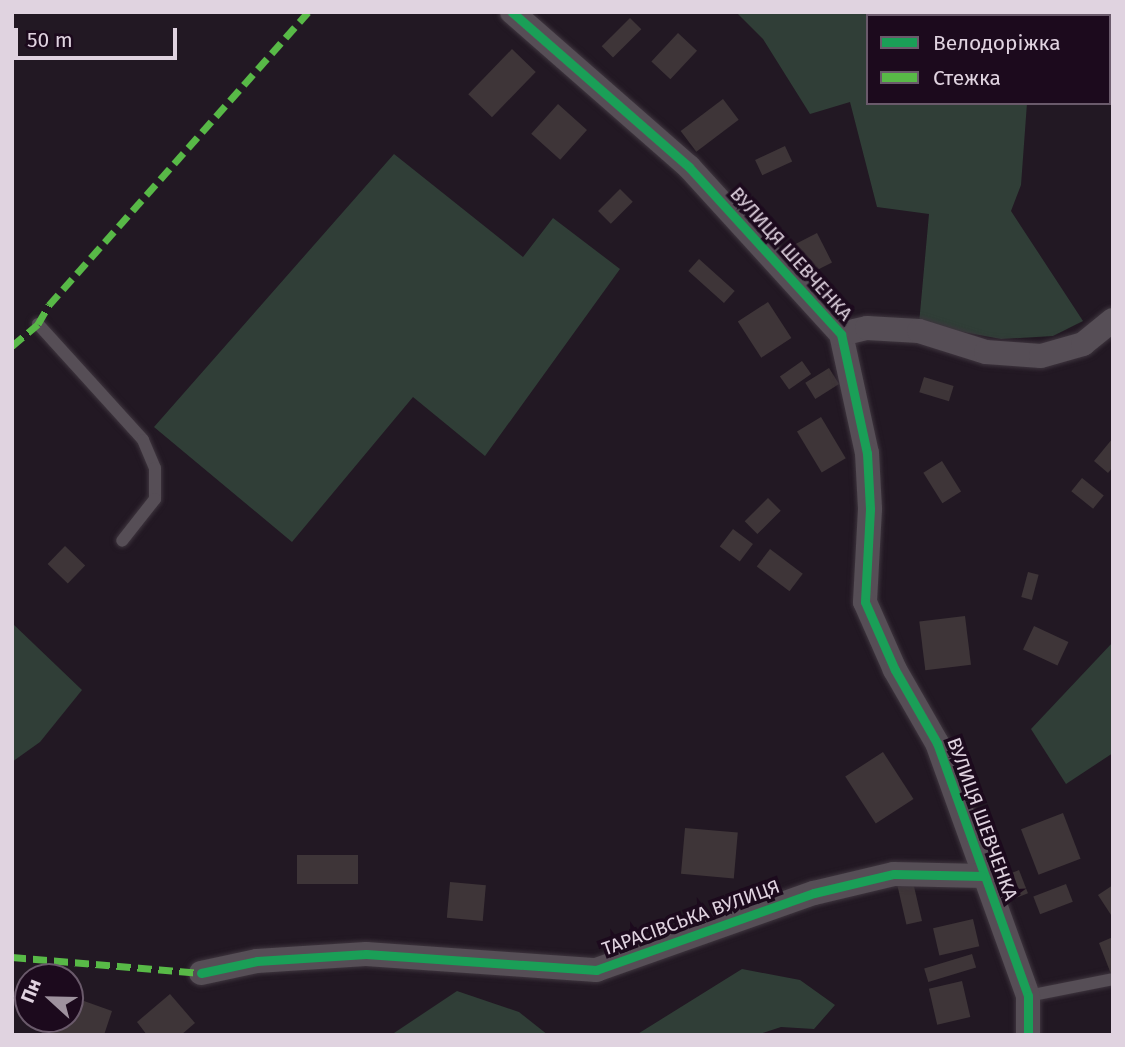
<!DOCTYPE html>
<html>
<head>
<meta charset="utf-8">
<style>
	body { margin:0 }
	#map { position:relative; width:1125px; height:1047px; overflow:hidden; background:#221823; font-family:"Fira Sans",sans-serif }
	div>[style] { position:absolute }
	.green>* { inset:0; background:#303e37 }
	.building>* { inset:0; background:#3e3538; transform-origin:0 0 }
	.roads { filter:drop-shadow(0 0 2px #3e353e) drop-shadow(0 0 2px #3e353e) }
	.service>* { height:12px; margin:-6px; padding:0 6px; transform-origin:6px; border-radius:6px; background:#564e56 }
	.minor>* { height:24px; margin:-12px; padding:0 12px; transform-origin:12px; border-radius:12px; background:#564e56 }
	.quiet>* { height:7px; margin-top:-3.5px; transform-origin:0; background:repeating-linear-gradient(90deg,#58b947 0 14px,transparent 0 21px) }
	.cycleway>* { height:9px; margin:-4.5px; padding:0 4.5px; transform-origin:4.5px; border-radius:4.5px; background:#1a9f57 }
	span { translate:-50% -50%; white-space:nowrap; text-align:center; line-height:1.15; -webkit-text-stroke:7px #1c0a1d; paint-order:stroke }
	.street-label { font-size:19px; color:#e0d3e0 }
	.frame { position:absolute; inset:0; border:14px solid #e0d3e0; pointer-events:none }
	.legend { position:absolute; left:866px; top:14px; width:245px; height:91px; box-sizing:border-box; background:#1c0a1d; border:2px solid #6a5a6b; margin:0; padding:9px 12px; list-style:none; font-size:21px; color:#e0d3e0 }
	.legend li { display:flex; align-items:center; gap:14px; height:35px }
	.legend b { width:35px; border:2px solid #6a5a6b }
	.north { position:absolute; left:14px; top:963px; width:70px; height:70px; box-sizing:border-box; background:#1c0a1d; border:2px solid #6a5a6b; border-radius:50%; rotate:292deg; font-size:19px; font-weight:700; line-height:28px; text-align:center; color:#e0d3e0 }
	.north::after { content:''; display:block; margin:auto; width:24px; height:32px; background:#9e929e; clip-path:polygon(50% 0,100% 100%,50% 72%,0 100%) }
	.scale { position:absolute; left:14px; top:28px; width:163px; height:32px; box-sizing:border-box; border:4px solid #e0d3e0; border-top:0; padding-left:9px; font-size:21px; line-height:24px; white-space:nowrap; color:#e0d3e0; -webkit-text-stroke:5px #1c0a1d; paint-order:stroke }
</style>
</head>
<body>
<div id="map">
	<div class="green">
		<div style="clip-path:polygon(736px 12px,962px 12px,963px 16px,868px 16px,868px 103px,1027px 103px,1021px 185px,1011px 211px,1083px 321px,1053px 336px,1001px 339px,919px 324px,929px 214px,877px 207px,850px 102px,810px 114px,763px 39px)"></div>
		<div style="clip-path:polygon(394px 154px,523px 257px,553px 218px,620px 269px,485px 456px,413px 397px,292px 542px,154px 427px)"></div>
		<div style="clip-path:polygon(12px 623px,82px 690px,40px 742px,12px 762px)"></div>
		<div style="clip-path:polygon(1113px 642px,1113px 753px,1066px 784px,1031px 729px)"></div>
		<div style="clip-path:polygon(742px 969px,800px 980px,835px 1005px,814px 1029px,781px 1027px,757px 1035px,636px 1035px)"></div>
		<div style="clip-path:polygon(457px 991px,519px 1012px,548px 1035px,391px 1035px)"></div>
	</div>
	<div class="building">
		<div style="left:630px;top:18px;width:16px;height:40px;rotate:45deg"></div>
		<div style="left:678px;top:33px;width:26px;height:39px;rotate:43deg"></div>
		<div style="left:512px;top:49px;width:33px;height:63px;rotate:44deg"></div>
		<div style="left:723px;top:99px;width:26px;height:53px;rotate:53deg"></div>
		<div style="left:558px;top:104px;width:39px;height:40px;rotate:42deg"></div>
		<div style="left:785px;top:146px;width:17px;height:33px;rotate:65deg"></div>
		<div style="left:620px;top:189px;width:18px;height:31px;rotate:45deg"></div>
		<div style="left:817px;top:233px;width:33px;height:35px;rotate:63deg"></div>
		<div style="left:699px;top:259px;width:48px;height:16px;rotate:42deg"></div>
		<div style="left:768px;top:302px;width:43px;height:36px;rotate:57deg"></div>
		<div style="left:802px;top:361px;width:16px;height:27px;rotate:55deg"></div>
		<div style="left:829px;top:368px;width:19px;height:28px;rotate:58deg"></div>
		<div style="left:924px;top:377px;width:31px;height:16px;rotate:17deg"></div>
		<div style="left:821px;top:417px;width:48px;height:28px;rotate:59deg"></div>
		<div style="clip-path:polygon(1113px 438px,1113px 467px,1108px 473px,1094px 461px)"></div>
		<div style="left:942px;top:461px;width:36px;height:22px;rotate:58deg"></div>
		<div style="left:1082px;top:478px;width:28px;height:17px;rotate:39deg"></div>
		<div style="left:768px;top:498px;width:18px;height:33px;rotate:45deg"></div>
		<div style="left:733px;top:529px;width:25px;height:22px;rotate:37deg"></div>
		<div style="left:65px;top:546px;width:28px;height:25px;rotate:44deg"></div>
		<div style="left:770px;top:549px;width:41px;height:22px;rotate:37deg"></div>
		<div style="left:1028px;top:572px;width:11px;height:26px;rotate:15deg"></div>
		<div style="left:965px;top:616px;width:49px;height:46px;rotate:83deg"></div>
		<div style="left:1034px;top:626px;width:38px;height:26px;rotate:25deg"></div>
		<div style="left:883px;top:752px;width:56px;height:45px;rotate:57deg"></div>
		<div style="left:1063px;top:813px;width:49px;height:45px;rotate:69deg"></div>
		<div style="left:685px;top:828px;width:53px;height:46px;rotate:5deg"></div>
		<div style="left:358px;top:855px;width:29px;height:61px;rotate:90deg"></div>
		<div style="left:1019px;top:870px;width:25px;height:13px;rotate:69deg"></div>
		<div style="left:450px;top:882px;width:36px;height:36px;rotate:5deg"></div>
		<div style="left:913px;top:882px;width:40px;height:16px;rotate:77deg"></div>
		<div style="left:1066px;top:884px;width:19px;height:35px;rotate:69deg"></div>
		<div style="clip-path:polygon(1113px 885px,1113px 918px,1098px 895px)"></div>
		<div style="left:973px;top:919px;width:28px;height:41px;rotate:77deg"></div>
		<div style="clip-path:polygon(1113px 937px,1113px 973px,1111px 974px,1099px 943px)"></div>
		<div style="left:972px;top:954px;width:14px;height:50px;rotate:73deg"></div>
		<div style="left:962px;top:981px;width:37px;height:34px;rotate:77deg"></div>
		<div style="clip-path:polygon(170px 994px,195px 1023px,181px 1035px,147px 1035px,137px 1022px)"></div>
		<div style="clip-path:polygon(70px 996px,112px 1011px,104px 1035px,58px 1035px,29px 1024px,31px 1019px,70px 1019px)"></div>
	</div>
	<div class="roads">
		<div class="service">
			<div style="left:38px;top:324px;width:156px;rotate:47.8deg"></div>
			<div style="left:143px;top:440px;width:30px;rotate:67deg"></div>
			<div style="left:155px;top:468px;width:31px;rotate:90deg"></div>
			<div style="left:155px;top:499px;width:53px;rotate:128.2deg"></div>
			<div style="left:1028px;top:996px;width:87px;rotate:-11.3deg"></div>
		</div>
		<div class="minor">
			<div style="left:512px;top:12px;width:235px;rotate:41.2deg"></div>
			<div style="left:689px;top:167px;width:226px;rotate:47.7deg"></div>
			<div style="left:841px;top:334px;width:122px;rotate:77.7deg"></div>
			<div style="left:867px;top:453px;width:56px;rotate:86.9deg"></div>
			<div style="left:870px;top:509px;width:93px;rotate:93.1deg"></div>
			<div style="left:865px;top:602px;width:74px;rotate:66.2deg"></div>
			<div style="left:895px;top:670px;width:84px;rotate:60.1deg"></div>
			<div style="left:937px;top:743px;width:269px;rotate:70.2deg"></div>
			<div style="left:1028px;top:996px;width:39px;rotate:90deg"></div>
			<div style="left:841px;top:334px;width:27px;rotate:-13deg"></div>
			<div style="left:867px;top:328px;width:52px;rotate:3.3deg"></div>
			<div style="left:919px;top:331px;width:70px;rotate:17.4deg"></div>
			<div style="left:986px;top:352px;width:55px;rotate:4.2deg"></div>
			<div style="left:1041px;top:356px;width:44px;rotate:-15.9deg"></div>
			<div style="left:1083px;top:344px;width:38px;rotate:-39deg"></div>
			<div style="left:201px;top:973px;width:57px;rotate:-12.1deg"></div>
			<div style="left:257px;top:961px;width:109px;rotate:-3.7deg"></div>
			<div style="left:366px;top:954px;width:231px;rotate:4deg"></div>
			<div style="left:596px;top:970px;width:231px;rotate:-19.5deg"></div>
			<div style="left:814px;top:893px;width:82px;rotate:-13.4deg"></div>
			<div style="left:894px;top:874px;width:89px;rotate:1.3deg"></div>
		</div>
	</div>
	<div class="quiet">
		<div style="left:12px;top:346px;width:34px;rotate:-40deg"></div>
		<div style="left:38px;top:324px;width:22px;rotate:-60deg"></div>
		<div style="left:49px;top:305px;width:391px;rotate:-48.5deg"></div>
		<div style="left:12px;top:957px;width:190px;rotate:4.8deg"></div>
	</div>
	<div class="cycleway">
		<div style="left:512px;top:12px;width:235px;rotate:41.2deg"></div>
		<div style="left:689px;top:167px;width:226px;rotate:47.7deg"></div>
		<div style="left:841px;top:334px;width:122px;rotate:77.7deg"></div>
		<div style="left:867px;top:453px;width:56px;rotate:86.9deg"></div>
		<div style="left:870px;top:509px;width:93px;rotate:93.1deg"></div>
		<div style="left:865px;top:602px;width:74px;rotate:66.2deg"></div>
		<div style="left:895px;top:670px;width:84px;rotate:60.1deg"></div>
		<div style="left:937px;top:743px;width:269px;rotate:70.2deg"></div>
		<div style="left:1028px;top:996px;width:39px;rotate:90deg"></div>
		<div style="left:201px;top:973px;width:57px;rotate:-12.1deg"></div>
		<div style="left:257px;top:961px;width:109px;rotate:-3.7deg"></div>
		<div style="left:366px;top:954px;width:231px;rotate:4deg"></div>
		<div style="left:596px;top:970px;width:231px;rotate:-19.5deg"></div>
		<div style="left:814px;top:893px;width:82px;rotate:-13.4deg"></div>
		<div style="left:894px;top:874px;width:89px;rotate:1.3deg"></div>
	</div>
	<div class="street-label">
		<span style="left:791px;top:254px;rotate:48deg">ВУЛИЦЯ ШЕВЧЕНКА</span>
		<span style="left:982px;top:819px;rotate:70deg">ВУЛИЦЯ ШЕВЧЕНКА</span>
		<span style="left:691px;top:918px;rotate:-20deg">ТАРАСІВСЬКА ВУЛИЦЯ</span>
	</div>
	<div class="frame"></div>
	<ul class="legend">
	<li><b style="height:9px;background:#1a9f57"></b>Велодоріжка</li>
	<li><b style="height:9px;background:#58b947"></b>Стежка</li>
	</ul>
	<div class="north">Пн</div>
	<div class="scale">50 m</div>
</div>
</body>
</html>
